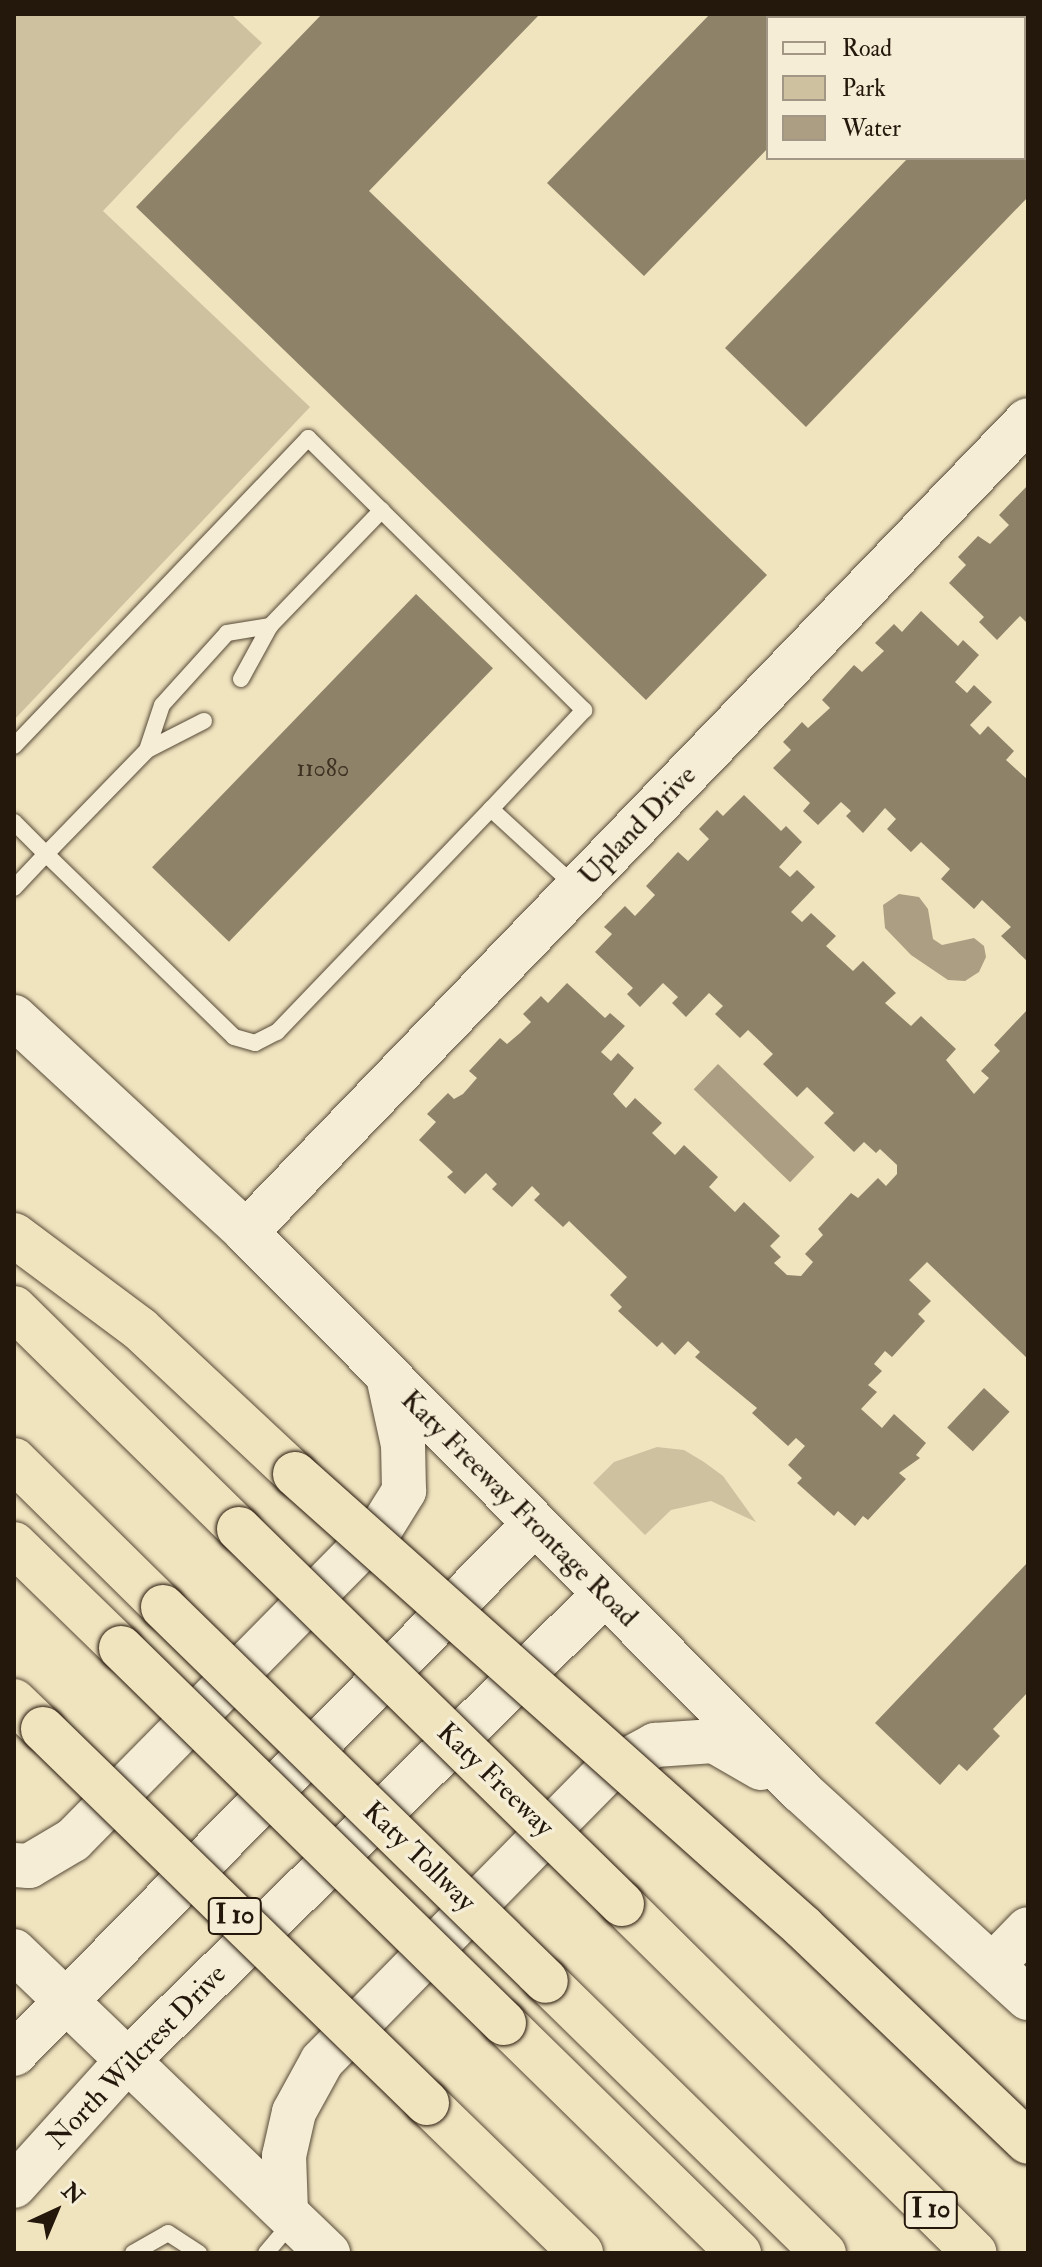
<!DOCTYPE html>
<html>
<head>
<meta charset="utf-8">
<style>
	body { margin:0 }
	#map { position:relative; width:1042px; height:2267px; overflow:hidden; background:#f0e4bf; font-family:"IM FELL Double Pica",serif }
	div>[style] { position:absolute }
	.green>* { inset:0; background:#cdc1a0 }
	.water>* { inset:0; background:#ab9e82; transform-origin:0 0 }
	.building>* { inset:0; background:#8e8269; transform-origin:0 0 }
	.roads { filter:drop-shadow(0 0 2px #574a38) drop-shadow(0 0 2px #574a38) }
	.lane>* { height:16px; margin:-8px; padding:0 8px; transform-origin:8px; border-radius:8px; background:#f5edd5 }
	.secondary>* { height:44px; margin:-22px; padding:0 22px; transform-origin:22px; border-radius:22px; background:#f5edd5 }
	.highway>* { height:44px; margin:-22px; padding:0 22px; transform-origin:22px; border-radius:22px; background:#f0e4bf }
	.bridges { filter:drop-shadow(0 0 2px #24170b) drop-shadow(0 0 2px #24170b) }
	.highway-bridge>* { height:44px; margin:-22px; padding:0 22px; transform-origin:22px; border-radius:22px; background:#f0e4bf }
	span { translate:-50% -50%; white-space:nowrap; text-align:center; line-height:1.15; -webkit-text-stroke:7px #f5edd5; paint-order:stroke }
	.number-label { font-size:24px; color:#3e3222 }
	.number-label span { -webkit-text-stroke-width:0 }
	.shield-label span { padding:2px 6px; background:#f5edd5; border:2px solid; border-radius:6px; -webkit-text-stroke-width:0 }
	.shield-label { font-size:26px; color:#24170b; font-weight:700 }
	.street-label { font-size:28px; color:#24170b }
	.frame { position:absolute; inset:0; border:16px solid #24170b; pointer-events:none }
	.legend { position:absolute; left:766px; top:16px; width:260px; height:144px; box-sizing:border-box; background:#f5edd5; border:2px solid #a19784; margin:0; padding:10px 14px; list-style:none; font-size:24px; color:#24170b }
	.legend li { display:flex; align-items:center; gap:16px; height:40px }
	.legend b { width:40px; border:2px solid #a19784 }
	.north { position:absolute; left:16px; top:2171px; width:80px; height:80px; -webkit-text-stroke:6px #f5edd5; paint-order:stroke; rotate:44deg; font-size:22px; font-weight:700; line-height:32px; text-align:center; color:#24170b }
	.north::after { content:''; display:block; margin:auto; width:28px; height:36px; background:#24170b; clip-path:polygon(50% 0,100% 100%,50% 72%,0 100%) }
</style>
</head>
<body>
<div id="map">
	<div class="green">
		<div style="clip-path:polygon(14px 14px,231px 14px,262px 43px,103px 211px,310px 407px,14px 720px)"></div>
		<div style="clip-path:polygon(657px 1447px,684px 1450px,704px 1462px,723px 1476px,756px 1522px,711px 1501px,671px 1510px,645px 1535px,593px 1483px,614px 1462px)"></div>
	</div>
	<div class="water">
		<div style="clip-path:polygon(899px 894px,919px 897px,928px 909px,933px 939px,942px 945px,974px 938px,984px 946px,986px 957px,979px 972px,965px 981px,948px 980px,911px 955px,885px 928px,883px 905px)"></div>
		<div style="left:718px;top:1064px;width:134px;height:35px;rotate:44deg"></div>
	</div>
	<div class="building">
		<div style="clip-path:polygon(322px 14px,540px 14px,369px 191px,767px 575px,646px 700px,136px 207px)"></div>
		<div style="clip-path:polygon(710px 14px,898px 14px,768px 18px,768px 148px,644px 276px,547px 183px)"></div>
		<div style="clip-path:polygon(1024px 96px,1028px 197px,806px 427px,725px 348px,908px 158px,1024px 158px)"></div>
		<div style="clip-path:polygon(1028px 485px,1028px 624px,1020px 616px,997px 640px,979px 622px,984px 617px,949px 583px,966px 565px,958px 557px,978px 536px,990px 544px,1009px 525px,999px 515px)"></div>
		<div style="left:416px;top:594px;width:107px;height:380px;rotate:44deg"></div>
		<div style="clip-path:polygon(921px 611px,958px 646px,963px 640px,979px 655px,955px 682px,967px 693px,974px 685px,992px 702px,970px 725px,980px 735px,988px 726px,1014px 751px,1006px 760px,1028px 780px,1028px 962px,1001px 936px,1011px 927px,982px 900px,974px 909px,941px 879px,950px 869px,921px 842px,911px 852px,887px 829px,896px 819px,885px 808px,863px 833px,846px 816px,851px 811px,841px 802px,818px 825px,803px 811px,810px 803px,773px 768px,791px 750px,783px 742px,802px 722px,808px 728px,830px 708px,822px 700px,854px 665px,862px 672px,884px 651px,875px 643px,894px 624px,902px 632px)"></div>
		<div style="clip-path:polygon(744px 795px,781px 831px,786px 826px,802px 842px,779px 867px,790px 877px,797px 870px,815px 887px,791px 912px,802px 922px,811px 913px,836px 936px,826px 946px,853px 971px,863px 961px,896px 993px,885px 1003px,911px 1026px,921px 1016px,956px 1049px,946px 1060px,974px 1094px,989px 1078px,981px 1071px,1000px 1051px,994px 1045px,1028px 1009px,1028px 1359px,927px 1262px,909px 1280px,931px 1301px,918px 1314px,925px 1321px,892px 1357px,885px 1351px,874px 1364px,882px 1371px,868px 1385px,877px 1392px,861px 1409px,882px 1428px,894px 1414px,926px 1443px,916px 1455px,920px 1458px,899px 1473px,906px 1479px,868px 1520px,863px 1516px,855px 1526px,838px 1511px,834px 1516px,797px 1483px,802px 1478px,788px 1465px,805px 1446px,796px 1438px,788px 1446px,752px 1413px,757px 1408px,695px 1357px,700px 1352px,688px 1341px,675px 1355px,662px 1342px,657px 1347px,618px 1311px,622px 1307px,610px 1295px,627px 1277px,569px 1221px,563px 1227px,534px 1200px,540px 1194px,532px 1186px,512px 1207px,492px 1189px,497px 1184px,486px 1173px,465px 1194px,447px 1177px,453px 1172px,419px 1140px,436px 1122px,427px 1114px,448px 1093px,454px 1099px,463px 1094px,477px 1078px,469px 1071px,500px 1038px,507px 1044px,520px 1033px,531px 1022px,523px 1014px,541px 996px,548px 1003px,567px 983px,605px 1018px,610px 1013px,625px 1026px,601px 1052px,611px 1061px,618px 1053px,634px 1068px,613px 1094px,626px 1108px,635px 1098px,662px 1123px,652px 1133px,675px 1155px,684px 1145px,718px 1177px,709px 1187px,735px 1212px,744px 1202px,780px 1236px,770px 1246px,781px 1257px,774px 1263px,787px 1275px,801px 1276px,813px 1262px,805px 1254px,823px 1235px,818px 1229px,851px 1193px,858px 1198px,878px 1178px,886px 1186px,897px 1174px,897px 1165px,880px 1149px,876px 1153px,864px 1142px,854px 1152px,824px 1123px,834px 1113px,807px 1087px,797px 1097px,763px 1064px,773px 1054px,748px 1030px,740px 1038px,715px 1014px,723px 1006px,709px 993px,686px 1017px,672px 1003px,678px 997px,663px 983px,640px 1007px,627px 994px,633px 988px,595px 952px,612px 934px,604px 927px,625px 906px,635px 916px,655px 895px,646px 886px,678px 852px,688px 861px,709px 839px,699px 829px,717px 810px,723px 816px)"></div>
		<div style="left:984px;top:1388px;width:35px;height:54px;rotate:43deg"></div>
		<div style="clip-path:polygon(1028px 1562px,1028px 1692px,993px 1729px,1000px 1736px,967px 1771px,959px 1764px,940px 1785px,875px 1723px)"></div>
	</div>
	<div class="roads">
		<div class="lane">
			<div style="left:241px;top:679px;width:60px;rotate:-61.3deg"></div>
			<div style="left:14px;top:746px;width:426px;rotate:-46.3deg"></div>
			<div style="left:308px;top:438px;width:388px;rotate:44.6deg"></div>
			<div style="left:584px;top:710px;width:136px;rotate:133.2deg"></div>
			<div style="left:147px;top:750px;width:64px;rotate:-27deg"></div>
			<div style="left:14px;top:822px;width:45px;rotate:45deg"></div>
			<div style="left:46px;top:854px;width:145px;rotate:-45.8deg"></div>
			<div style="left:147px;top:750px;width:47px;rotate:-71.6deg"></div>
			<div style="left:162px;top:705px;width:97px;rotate:-47.9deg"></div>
			<div style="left:227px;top:633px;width:44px;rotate:-9.2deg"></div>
			<div style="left:270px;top:626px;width:161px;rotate:-46deg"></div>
			<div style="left:14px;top:888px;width:47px;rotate:-46.7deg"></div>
			<div style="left:46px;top:854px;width:262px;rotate:44.2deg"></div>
			<div style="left:234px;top:1037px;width:22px;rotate:16deg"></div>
			<div style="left:255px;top:1043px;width:25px;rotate:-27deg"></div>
			<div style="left:277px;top:1032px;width:309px;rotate:-46.2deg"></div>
			<div style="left:491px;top:809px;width:115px;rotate:42.5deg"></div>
			<div style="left:133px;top:2253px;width:40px;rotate:-29.7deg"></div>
			<div style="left:168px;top:2233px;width:37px;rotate:33deg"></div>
			<div style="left:266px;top:2253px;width:42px;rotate:-49.8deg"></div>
		</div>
		<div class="secondary">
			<div style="left:14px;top:1017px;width:316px;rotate:42.8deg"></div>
			<div style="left:246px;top:1232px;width:788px;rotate:45.21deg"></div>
			<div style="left:801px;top:1791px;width:307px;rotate:42.4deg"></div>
			<div style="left:246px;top:1232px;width:1127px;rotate:-46.08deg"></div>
			<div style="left:14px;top:1865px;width:15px;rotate:4deg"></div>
			<div style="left:29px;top:1866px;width:51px;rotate:-30.6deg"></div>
			<div style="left:73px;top:1840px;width:438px;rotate:-45.4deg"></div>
			<div style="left:381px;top:1528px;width:44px;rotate:-58.1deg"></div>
			<div style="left:404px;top:1491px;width:46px;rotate:-91.2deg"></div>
			<div style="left:403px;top:1445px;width:66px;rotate:-102.3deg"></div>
			<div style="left:14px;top:1951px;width:436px;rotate:43.9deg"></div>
			<div style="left:993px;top:1965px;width:50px;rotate:-45.8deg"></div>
			<div style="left:14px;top:2054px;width:742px;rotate:-45.55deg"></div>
			<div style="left:14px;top:2186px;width:170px;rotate:-47.9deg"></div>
			<div style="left:128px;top:2060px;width:667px;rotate:-44.33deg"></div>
			<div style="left:286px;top:2212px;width:56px;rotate:-92deg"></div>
			<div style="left:284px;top:2156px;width:45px;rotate:-77.2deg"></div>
			<div style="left:294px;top:2112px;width:58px;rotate:-61.2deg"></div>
			<div style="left:322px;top:2061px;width:407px;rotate:-45.5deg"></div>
			<div style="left:607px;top:1771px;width:55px;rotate:-28.4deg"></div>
			<div style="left:655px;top:1745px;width:59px;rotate:-3.9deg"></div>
			<div style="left:714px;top:1741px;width:54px;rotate:29.9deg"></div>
		</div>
		<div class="highway">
			<div style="left:14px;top:1235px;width:157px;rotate:36.7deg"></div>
			<div style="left:140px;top:1329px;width:212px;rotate:43.1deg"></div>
			<div style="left:14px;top:1308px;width:315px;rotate:44.5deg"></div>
			<div style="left:14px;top:1460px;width:209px;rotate:44.6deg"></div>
			<div style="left:14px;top:1544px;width:149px;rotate:44.2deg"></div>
			<div style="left:14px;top:1701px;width:40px;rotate:44deg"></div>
			<div style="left:622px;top:1904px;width:496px;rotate:44.7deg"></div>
			<div style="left:546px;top:1981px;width:389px;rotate:44.4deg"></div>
			<div style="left:504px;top:2023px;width:329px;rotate:44.4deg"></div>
			<div style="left:427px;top:2103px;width:215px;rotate:44.2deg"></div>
		</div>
	</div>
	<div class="bridges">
		<div class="highway-bridge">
			<div style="left:295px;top:1474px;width:681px;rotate:41.72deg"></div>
			<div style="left:803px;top:1927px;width:311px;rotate:43.7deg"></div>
			<div style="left:239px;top:1529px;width:536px;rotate:44.4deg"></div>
			<div style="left:163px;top:1607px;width:535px;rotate:44.32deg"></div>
			<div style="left:121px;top:1648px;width:536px;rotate:44.4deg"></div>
			<div style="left:43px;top:1729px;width:536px;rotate:44.24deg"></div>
		</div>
	</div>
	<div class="number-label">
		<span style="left:323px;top:769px">11080</span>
	</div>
	<div class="shield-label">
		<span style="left:235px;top:1916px">I 10</span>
		<span style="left:931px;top:2210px">I 10</span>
	</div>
	<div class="street-label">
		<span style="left:638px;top:826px;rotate:-46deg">Upland Drive</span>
		<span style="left:519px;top:1509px;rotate:45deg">Katy Freeway Frontage Road</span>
		<span style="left:495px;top:1780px;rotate:44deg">Katy Freeway</span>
		<span style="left:419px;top:1857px;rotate:44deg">Katy Tollway</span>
		<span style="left:137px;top:2057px;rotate:-46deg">North Wilcrest Drive</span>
	</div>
	<div class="frame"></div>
	<ul class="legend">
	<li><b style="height:10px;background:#f5edd5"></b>Road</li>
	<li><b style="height:22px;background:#cdc1a0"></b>Park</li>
	<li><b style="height:22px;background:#ab9e82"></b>Water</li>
	</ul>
	<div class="north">N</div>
</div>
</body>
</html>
